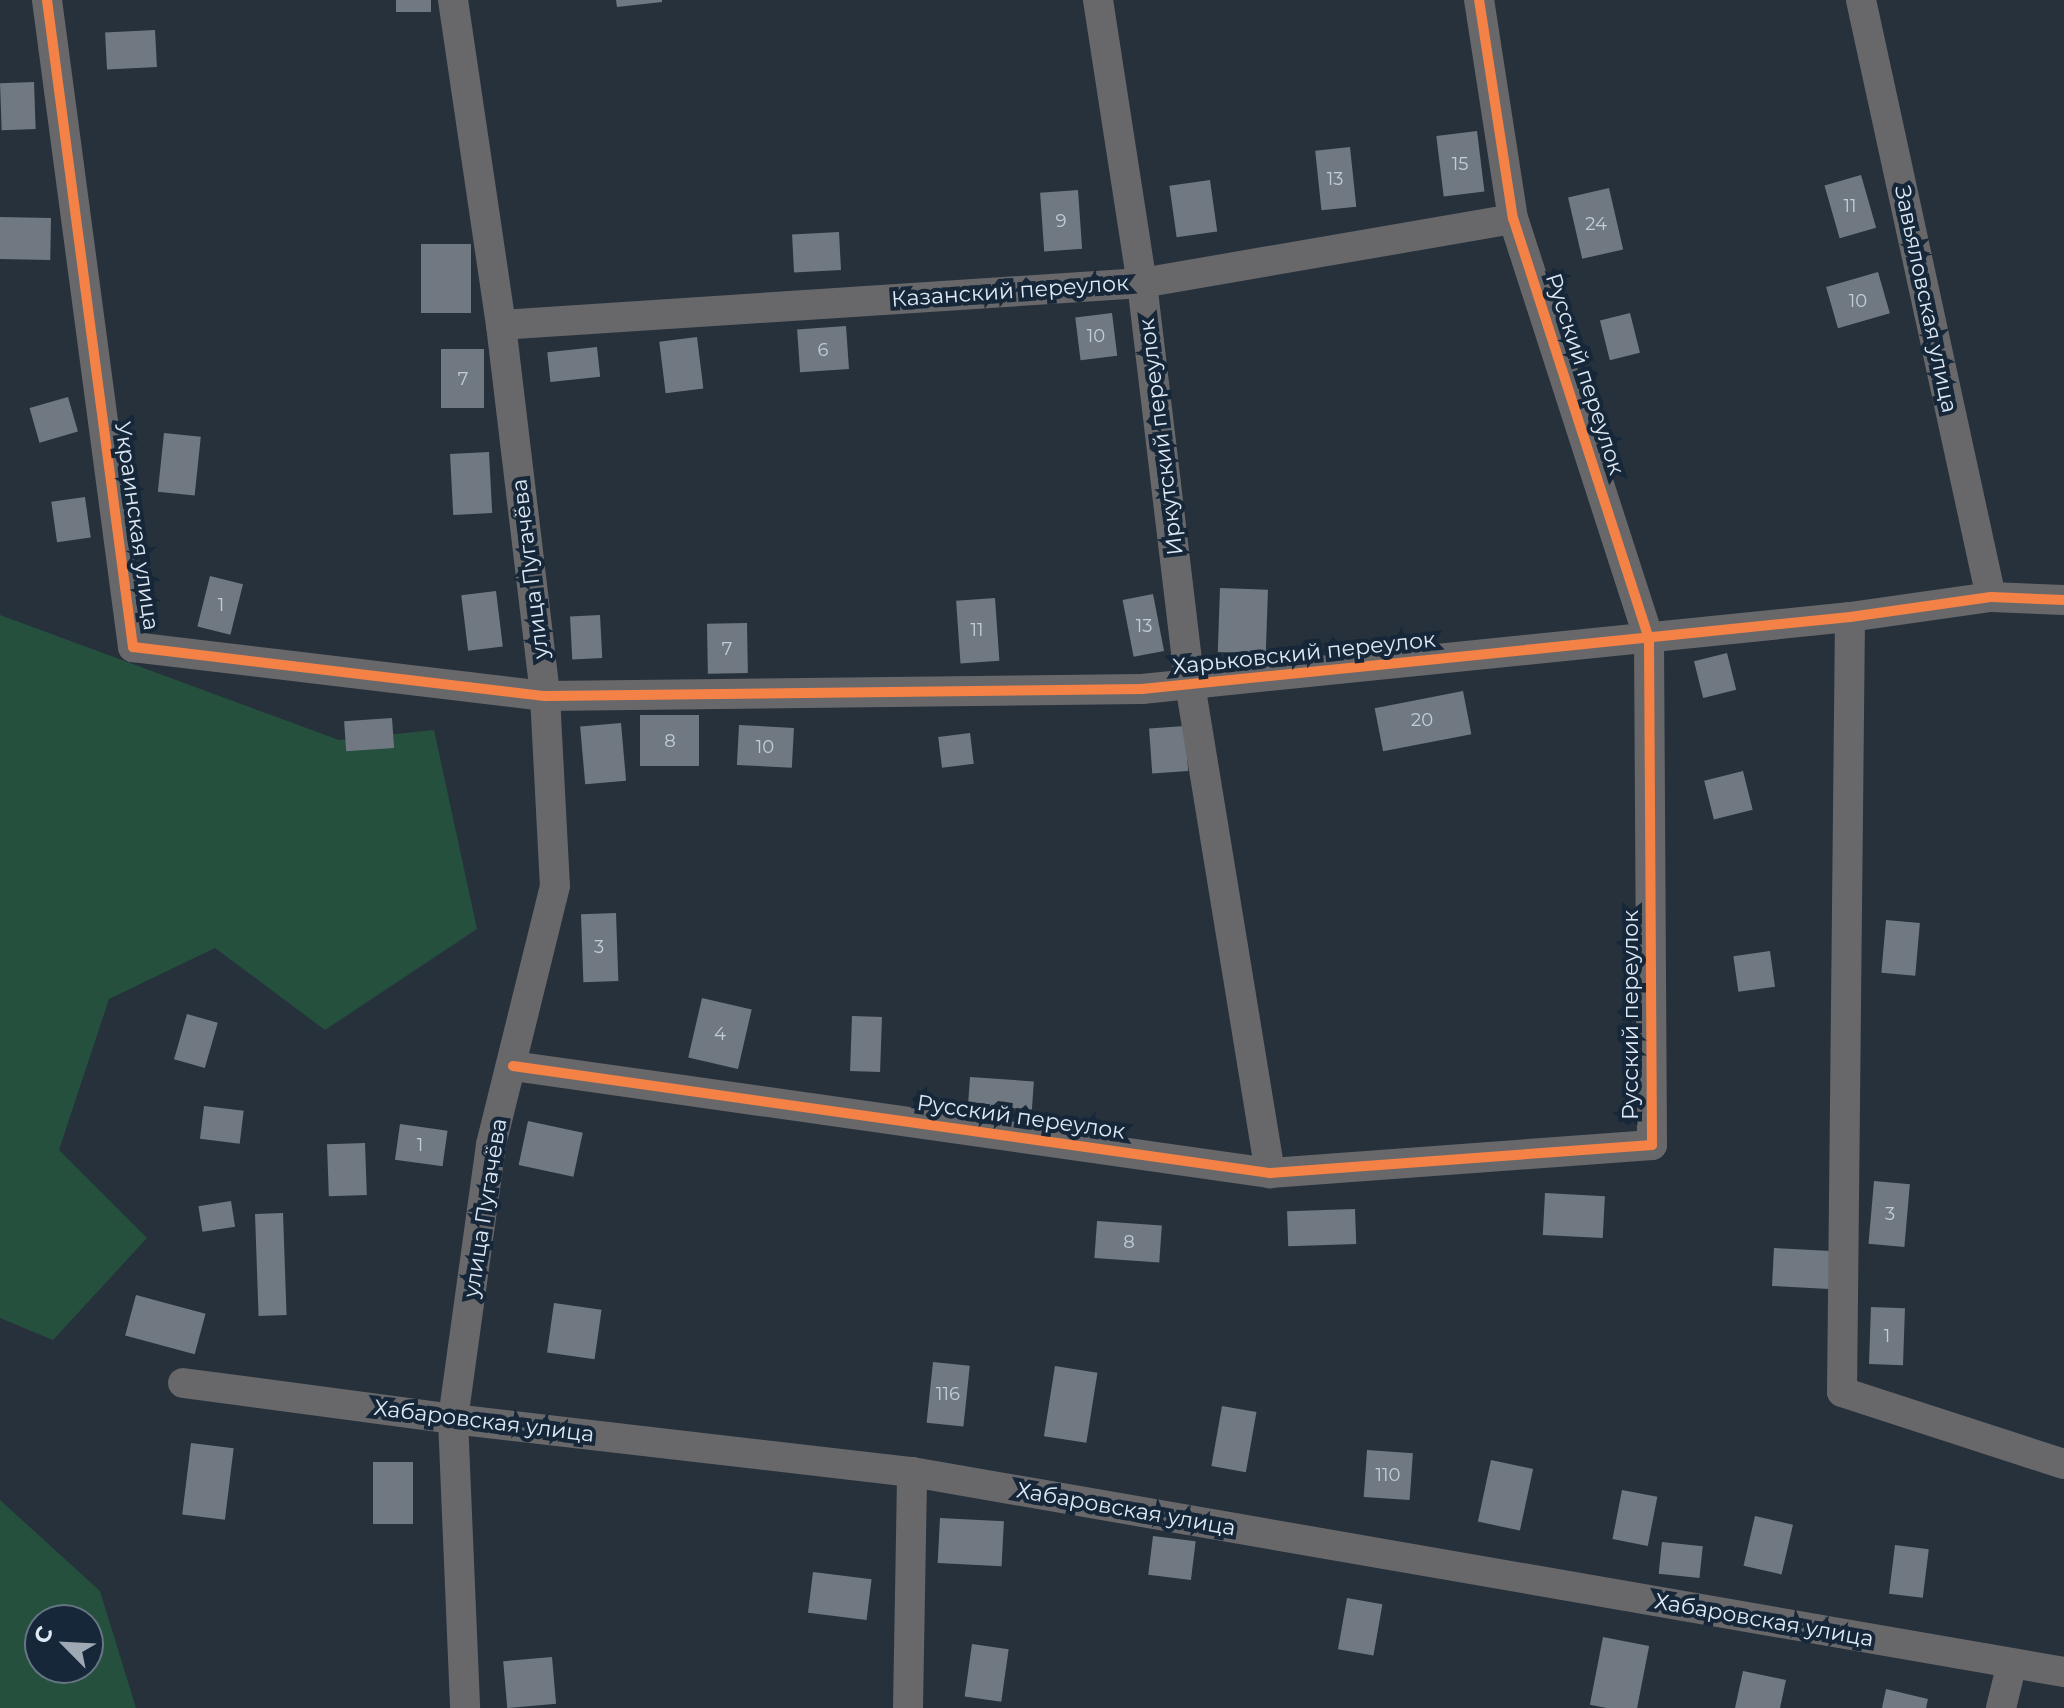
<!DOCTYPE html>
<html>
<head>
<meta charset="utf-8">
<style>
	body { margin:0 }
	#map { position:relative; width:2064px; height:1708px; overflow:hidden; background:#27313b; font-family:Montserrat,sans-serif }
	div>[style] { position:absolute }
	.green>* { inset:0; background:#25503d }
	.building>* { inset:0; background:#707982; transform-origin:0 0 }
	.street>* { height:30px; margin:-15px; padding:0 15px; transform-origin:15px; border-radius:15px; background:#68686b }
	.cycleway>* { height:10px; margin:-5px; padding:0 5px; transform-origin:5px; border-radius:5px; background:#f48246 }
	span { translate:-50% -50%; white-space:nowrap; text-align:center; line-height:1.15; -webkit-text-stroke:8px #162739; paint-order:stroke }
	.number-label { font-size:18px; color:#c2cdd8 }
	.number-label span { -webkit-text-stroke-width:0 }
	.street-label { font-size:22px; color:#dee9f5 }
	.north { position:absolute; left:24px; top:1604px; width:80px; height:80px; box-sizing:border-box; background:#162739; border:2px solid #667584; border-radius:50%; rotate:294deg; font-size:22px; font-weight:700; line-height:32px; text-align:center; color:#dee9f5 }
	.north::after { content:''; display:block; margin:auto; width:28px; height:36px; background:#9ea9b4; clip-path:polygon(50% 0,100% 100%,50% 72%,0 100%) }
</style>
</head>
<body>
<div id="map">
	<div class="green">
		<div style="clip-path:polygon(0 615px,339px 740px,434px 730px,477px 929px,325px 1030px,215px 948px,109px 999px,59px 1150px,147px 1238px,53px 1340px,0 1318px)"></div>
		<div style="clip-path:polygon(evenodd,0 1500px,100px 1591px,136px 1708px,0 1708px,0 1500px,88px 1620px,88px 1668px,40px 1668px,40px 1620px,88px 1620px)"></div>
	</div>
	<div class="building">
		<div style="left:396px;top:0;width:35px;height:12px"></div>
		<div style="clip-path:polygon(616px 0,662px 0,662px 2px,617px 7px)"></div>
		<div style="left:155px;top:30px;width:37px;height:50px;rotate:87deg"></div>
		<div style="left:34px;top:82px;width:47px;height:34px;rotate:88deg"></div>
		<div style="left:1477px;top:131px;width:61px;height:41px;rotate:83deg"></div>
		<div style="left:1350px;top:147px;width:60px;height:35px;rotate:84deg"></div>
		<div style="left:1861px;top:175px;width:55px;height:38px;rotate:74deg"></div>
		<div style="left:1210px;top:180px;width:52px;height:41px;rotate:82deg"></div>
		<div style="left:1609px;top:188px;width:63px;height:42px;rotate:77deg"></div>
		<div style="left:1078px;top:190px;width:59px;height:38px;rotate:86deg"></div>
		<div style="left:0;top:217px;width:51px;height:42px;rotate:1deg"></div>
		<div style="left:839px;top:232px;width:38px;height:47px;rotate:87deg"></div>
		<div style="left:421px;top:244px;width:50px;height:69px"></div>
		<div style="left:1878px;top:272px;width:43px;height:54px;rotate:74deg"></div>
		<div style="left:1112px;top:313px;width:43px;height:37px;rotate:83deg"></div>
		<div style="left:1630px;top:313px;width:41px;height:31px;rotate:76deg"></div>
		<div style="left:846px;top:326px;width:43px;height:49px;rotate:86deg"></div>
		<div style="left:697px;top:337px;width:52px;height:38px;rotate:83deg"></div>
		<div style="left:597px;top:347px;width:30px;height:50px;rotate:84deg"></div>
		<div style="left:484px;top:349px;width:59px;height:43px;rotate:90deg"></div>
		<div style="left:68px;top:397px;width:36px;height:40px;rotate:74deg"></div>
		<div style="left:164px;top:433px;width:37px;height:59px;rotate:6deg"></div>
		<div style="left:489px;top:452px;width:61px;height:39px;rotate:87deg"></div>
		<div style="left:85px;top:497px;width:41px;height:34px;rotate:82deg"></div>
		<div style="left:210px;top:576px;width:34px;height:52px;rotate:14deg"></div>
		<div style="left:1220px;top:588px;width:48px;height:64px;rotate:2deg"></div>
		<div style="left:496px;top:591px;width:56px;height:35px;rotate:83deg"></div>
		<div style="left:1153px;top:594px;width:58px;height:31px;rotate:79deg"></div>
		<div style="left:995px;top:598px;width:63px;height:39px;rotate:86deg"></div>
		<div style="left:600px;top:615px;width:43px;height:30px;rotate:87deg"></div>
		<div style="left:747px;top:623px;width:50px;height:40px;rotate:89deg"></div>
		<div style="left:1727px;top:653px;width:38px;height:34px;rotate:76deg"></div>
		<div style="left:1463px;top:691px;width:44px;height:90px;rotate:79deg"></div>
		<div style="left:640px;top:715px;width:59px;height:51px"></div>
		<div style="left:392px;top:718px;width:30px;height:48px;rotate:86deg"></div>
		<div style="left:621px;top:723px;width:58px;height:41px;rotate:85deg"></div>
		<div style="left:739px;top:725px;width:55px;height:40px;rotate:3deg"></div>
		<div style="left:1185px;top:726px;width:45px;height:36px;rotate:86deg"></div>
		<div style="left:970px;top:733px;width:31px;height:32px;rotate:83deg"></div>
		<div style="left:1743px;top:771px;width:40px;height:40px;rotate:76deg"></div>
		<div style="left:616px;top:913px;width:68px;height:35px;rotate:88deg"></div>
		<div style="left:1886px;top:920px;width:34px;height:53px;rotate:5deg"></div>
		<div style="left:1770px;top:951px;width:36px;height:37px;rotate:82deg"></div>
		<div style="left:702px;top:998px;width:51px;height:61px;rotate:13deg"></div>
		<div style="left:187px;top:1014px;width:32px;height:47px;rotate:16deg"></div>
		<div style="left:852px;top:1016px;width:30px;height:55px;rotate:2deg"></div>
		<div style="left:970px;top:1077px;width:64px;height:28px;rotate:4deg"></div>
		<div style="left:204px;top:1106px;width:40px;height:33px;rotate:7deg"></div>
		<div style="left:528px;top:1121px;width:56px;height:45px;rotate:12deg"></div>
		<div style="left:400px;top:1124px;width:48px;height:36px;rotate:8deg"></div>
		<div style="left:365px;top:1143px;width:52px;height:38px;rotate:88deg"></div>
		<div style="left:1874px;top:1181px;width:36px;height:63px;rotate:5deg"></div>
		<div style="left:1545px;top:1193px;width:60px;height:42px;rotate:3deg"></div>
		<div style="left:231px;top:1201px;width:26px;height:33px;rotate:81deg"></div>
		<div style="left:1355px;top:1209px;width:35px;height:68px;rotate:88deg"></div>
		<div style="left:283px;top:1213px;width:102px;height:28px;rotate:88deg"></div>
		<div style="left:1097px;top:1221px;width:65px;height:37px;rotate:4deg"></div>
		<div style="left:1774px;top:1248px;width:57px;height:38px;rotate:3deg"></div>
		<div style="left:136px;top:1295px;width:72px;height:42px;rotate:15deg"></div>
		<div style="left:554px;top:1303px;width:48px;height:50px;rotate:8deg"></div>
		<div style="left:1871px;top:1307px;width:34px;height:57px;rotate:2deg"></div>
		<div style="left:933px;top:1362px;width:37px;height:61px;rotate:6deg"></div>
		<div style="left:1055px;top:1366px;width:43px;height:71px;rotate:9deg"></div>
		<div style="left:1222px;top:1406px;width:35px;height:61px;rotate:10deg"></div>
		<div style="left:191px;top:1443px;width:43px;height:72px;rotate:7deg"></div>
		<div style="left:1367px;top:1450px;width:46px;height:47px;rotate:4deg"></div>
		<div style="left:1491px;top:1460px;width:43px;height:63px;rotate:12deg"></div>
		<div style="left:373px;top:1462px;width:40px;height:62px"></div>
		<div style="left:1622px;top:1490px;width:36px;height:50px;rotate:11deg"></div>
		<div style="left:1755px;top:1516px;width:39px;height:51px;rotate:13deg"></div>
		<div style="left:940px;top:1518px;width:64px;height:45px;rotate:3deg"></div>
		<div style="left:1153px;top:1536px;width:43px;height:39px;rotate:7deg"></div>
		<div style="left:1662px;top:1542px;width:41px;height:32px;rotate:6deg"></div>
		<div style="left:1895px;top:1545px;width:34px;height:49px;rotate:7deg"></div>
		<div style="left:813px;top:1572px;width:59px;height:41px;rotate:7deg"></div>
		<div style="left:1347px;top:1598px;width:36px;height:52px;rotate:10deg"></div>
		<div style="left:1603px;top:1637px;width:47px;height:69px;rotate:11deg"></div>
		<div style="left:972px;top:1644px;width:37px;height:53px;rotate:8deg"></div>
		<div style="left:552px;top:1657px;width:47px;height:49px;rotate:85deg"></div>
		<div style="clip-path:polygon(1743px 1671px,1786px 1680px,1780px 1708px,1735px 1708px)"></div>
		<div style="clip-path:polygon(1886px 1689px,1928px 1699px,1926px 1708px,1882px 1708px)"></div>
	</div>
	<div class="street">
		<div style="left:47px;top:0;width:653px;rotate:82.43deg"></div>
		<div style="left:133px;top:647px;width:415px;rotate:6.8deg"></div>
		<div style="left:545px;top:696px;width:597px;rotate:-0.67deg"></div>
		<div style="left:1142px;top:689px;width:712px;rotate:-5.81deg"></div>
		<div style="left:1850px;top:617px;width:142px;rotate:-8.1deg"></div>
		<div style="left:1991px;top:597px;width:73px;rotate:2.4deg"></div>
		<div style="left:453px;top:0;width:329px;rotate:81.6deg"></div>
		<div style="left:501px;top:325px;width:374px;rotate:83.2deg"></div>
		<div style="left:545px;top:696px;width:190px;rotate:87deg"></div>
		<div style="left:555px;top:886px;width:267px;rotate:103.9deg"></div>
		<div style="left:491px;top:1145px;width:277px;rotate:97.9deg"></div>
		<div style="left:453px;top:1419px;width:289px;rotate:87.6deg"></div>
		<div style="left:1098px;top:0;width:286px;rotate:81.2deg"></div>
		<div style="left:1142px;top:283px;width:404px;rotate:83.2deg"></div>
		<div style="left:1190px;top:684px;width:496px;rotate:80.7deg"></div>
		<div style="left:1861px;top:0;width:611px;rotate:77.72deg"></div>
		<div style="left:501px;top:325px;width:642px;rotate:-3.75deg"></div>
		<div style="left:1142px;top:283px;width:376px;rotate:-9.8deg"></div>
		<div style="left:1850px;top:617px;width:775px;rotate:90.59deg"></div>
		<div style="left:1842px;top:1392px;width:233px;rotate:18deg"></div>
		<div style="left:513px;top:1066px;width:765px;rotate:8.05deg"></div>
		<div style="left:1270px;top:1173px;width:383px;rotate:-4.2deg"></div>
		<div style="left:1652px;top:1145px;width:506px;rotate:-90.34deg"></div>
		<div style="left:1649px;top:639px;width:441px;rotate:-107.9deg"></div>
		<div style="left:1513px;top:219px;width:222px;rotate:-98.8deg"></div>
		<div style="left:183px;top:1383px;width:272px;rotate:7.6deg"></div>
		<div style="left:453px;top:1419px;width:462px;rotate:6.6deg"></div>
		<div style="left:912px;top:1472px;width:1169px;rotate:9.85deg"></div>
		<div style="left:908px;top:1708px;width:236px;rotate:-89deg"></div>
		<div style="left:2001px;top:1708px;width:46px;rotate:-76.3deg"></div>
	</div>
	<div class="cycleway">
		<div style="left:47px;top:0;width:653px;rotate:82.43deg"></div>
		<div style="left:133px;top:647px;width:415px;rotate:6.8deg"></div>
		<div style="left:545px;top:696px;width:597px;rotate:-0.67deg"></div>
		<div style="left:1142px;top:689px;width:712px;rotate:-5.81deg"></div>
		<div style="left:1850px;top:617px;width:142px;rotate:-8.1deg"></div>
		<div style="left:1991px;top:597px;width:73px;rotate:2.4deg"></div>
		<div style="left:513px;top:1066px;width:765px;rotate:8.05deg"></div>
		<div style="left:1270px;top:1173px;width:383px;rotate:-4.2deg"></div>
		<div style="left:1652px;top:1145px;width:506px;rotate:-90.34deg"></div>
		<div style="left:1649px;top:639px;width:441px;rotate:-107.9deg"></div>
		<div style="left:1513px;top:219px;width:222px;rotate:-98.8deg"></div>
	</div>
	<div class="number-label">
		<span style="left:1460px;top:164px">15</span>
		<span style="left:1335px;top:179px">13</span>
		<span style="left:1850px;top:206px">11</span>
		<span style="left:1061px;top:221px">9</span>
		<span style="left:1596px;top:224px">24</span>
		<span style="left:1858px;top:301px">10</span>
		<span style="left:1096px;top:336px">10</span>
		<span style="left:823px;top:350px">6</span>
		<span style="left:463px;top:379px">7</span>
		<span style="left:221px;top:605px">1</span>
		<span style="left:1144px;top:626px">13</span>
		<span style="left:977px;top:630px">11</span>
		<span style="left:727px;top:649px">7</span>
		<span style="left:1422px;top:720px">20</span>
		<span style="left:670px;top:741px">8</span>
		<span style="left:765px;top:747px">10</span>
		<span style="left:599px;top:947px">3</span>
		<span style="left:720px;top:1034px">4</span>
		<span style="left:420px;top:1145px">1</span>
		<span style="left:1890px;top:1214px">3</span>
		<span style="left:1129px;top:1242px">8</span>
		<span style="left:1887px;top:1336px">1</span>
		<span style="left:948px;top:1394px">116</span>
		<span style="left:1388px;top:1475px">110</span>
	</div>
	<div class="street-label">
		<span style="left:1010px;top:291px;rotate:-4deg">Казанский переулок</span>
		<span style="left:1926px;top:299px;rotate:78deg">Завьяловская улица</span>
		<span style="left:1585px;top:374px;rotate:72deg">Русский переулок</span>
		<span style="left:1161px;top:437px;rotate:-97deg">Иркутский переулок</span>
		<span style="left:137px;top:526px;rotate:82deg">Украинская улица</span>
		<span style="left:530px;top:569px;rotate:-97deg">улица Пугачёва</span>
		<span style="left:1304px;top:653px;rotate:-6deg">Харьковский переулок</span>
		<span style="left:1631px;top:1015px;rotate:-90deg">Русский переулок</span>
		<span style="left:1021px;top:1117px;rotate:8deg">Русский переулок</span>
		<span style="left:485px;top:1208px;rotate:-81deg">улица Пугачёва</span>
		<span style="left:484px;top:1421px;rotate:7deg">Хабаровская улица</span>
		<span style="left:1126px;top:1509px;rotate:10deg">Хабаровская улица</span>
		<span style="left:1764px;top:1620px;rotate:10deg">Хабаровская улица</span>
	</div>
	<div class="north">С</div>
</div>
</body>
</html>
